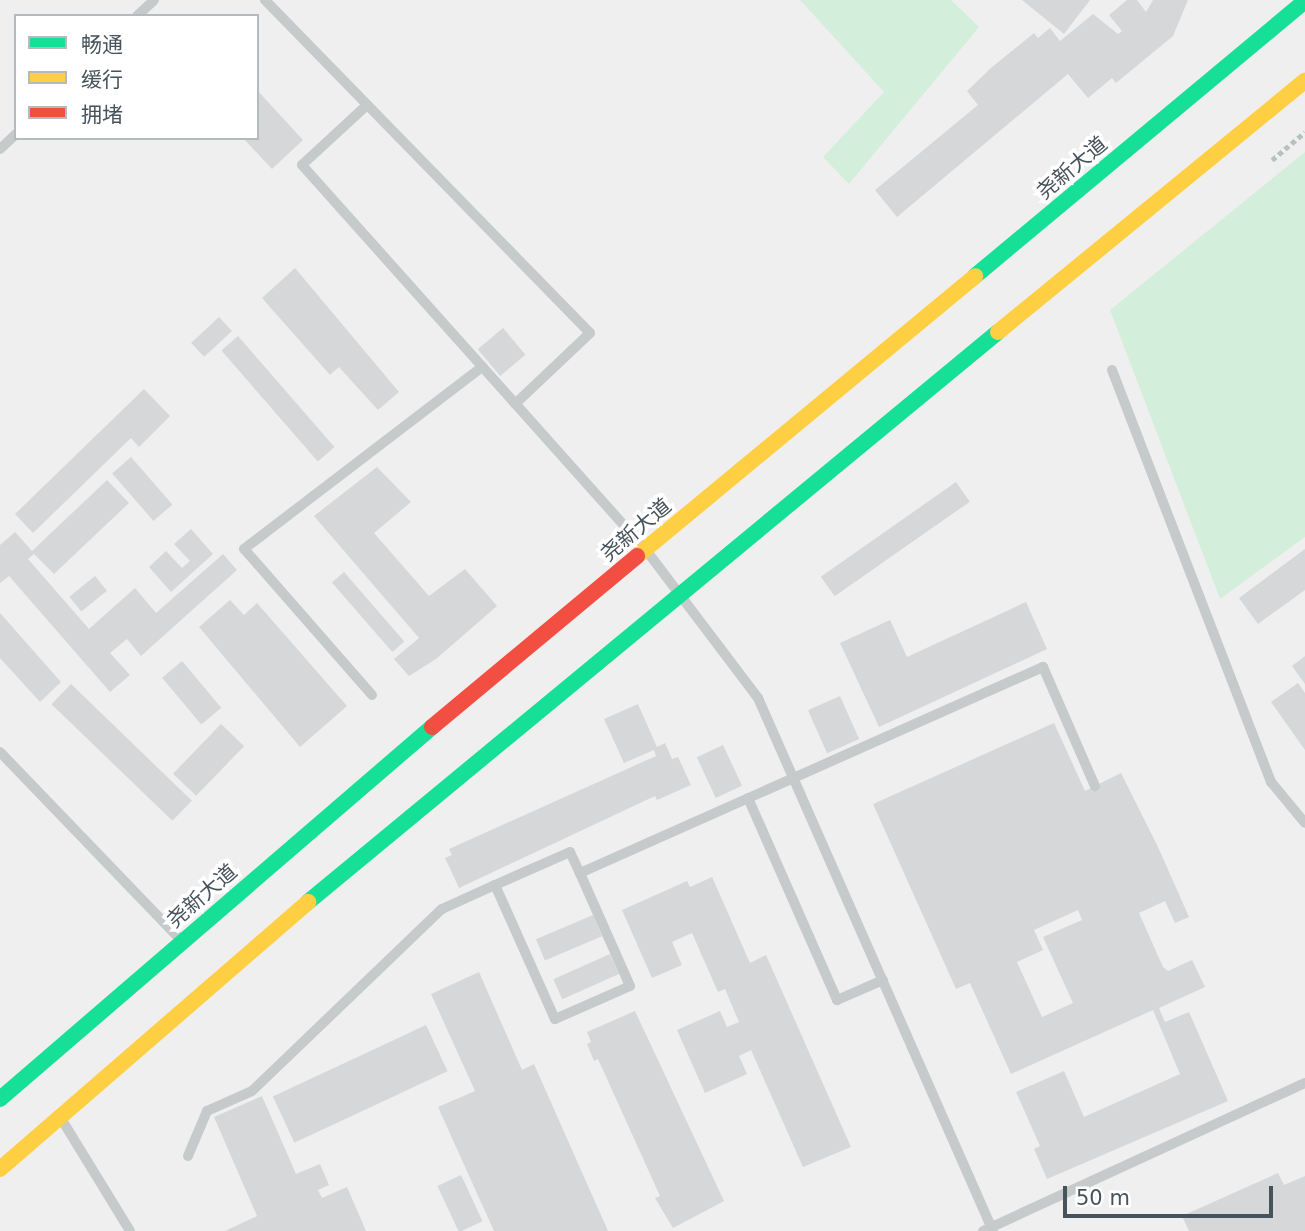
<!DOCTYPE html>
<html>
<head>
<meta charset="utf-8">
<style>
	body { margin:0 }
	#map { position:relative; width:1305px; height:1231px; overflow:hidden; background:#f0efef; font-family:"DejaVu Sans","Noto Sans SC",sans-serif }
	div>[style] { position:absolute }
	.green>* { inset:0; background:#d4eedc }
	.building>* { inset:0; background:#d6d7d8; transform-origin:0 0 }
	.path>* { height:4.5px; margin-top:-2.25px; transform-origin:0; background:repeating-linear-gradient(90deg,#b6c2bd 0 5px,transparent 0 8.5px) }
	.lane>* { height:10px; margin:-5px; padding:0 5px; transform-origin:5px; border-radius:5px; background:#c7cacb }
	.fast>* { height:16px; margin:-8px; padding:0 8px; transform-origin:8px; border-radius:8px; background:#16e098 }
	.slow>* { height:16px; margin:-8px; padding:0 8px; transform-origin:8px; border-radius:8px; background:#ffcf43 }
	.jam>* { height:16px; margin:-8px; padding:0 8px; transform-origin:8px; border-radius:8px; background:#f24e42 }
	span { translate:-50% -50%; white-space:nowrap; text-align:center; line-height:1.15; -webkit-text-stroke:7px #fff; paint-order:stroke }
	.street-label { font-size:21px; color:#47535b }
	.legend { position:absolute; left:14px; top:14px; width:245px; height:126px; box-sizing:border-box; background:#fff; border:2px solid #b5babd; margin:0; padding:9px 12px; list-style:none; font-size:21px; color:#47535b }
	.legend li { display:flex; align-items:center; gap:14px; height:35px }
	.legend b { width:35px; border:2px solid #b5babd }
	.scale { position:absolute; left:1063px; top:1186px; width:210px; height:32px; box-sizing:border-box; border:4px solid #47535b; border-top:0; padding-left:9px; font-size:21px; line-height:24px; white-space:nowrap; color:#47535b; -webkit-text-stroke:5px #fff; paint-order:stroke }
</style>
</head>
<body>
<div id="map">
	<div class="green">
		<div style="clip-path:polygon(800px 0,951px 0,979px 27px,849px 184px,823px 157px,884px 92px)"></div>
		<div style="clip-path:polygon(1305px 152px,1305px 537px,1220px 599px,1110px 310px)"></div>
	</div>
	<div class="building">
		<div style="clip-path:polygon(1022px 0,1090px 0,1064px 34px)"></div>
		<div style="clip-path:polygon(1127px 0,1137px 0,1146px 12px,1153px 0,1188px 0,1173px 36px,1116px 83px,1112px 78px,1088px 98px,1068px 74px,897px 217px,875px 190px,978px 105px,967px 91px,991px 68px,1034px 33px,1038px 38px,1050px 28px,1060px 41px,1093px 14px,1118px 34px,1122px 31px,1109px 15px)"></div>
		<div style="clip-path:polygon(257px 90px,303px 140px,272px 169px,243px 138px,257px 138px)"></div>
		<div style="clip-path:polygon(295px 268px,399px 392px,378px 410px,339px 367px,330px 375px,262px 298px)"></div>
		<div style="left:219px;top:317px;width:19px;height:38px;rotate:47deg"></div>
		<div style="left:503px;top:328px;width:35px;height:33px;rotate:50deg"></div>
		<div style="left:238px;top:336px;width:147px;height:22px;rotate:49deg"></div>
		<div style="clip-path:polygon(144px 389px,170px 416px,139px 447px,131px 438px,33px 533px,15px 514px)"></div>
		<div style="left:131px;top:457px;width:63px;height:25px;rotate:49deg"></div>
		<div style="clip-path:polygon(377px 467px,411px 502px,374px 533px,429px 596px,465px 569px,497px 606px,436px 659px,409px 676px,394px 659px,419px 638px,314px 516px)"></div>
		<div style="clip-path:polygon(107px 480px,129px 503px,54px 574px,34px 554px,28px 559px,89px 629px,135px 588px,156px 613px,223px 554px,237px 570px,141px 656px,127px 639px,110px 653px,130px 675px,110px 692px,9px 576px,0 583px,0 545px,15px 532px,32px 551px)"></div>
		<div style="left:956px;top:482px;width:24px;height:165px;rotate:55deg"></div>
		<div style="clip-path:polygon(191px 529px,213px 554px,171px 592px,149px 567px,166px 551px,182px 568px,190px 561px,174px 544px)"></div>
		<div style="clip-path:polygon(1305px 549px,1305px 590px,1258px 624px,1239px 598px)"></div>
		<div style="left:344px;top:572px;width:92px;height:16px;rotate:49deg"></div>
		<div style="left:95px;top:576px;width:19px;height:33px;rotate:51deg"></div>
		<div style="clip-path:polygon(230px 600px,244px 615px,257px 603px,347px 706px,300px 747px,199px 627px)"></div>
		<div style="clip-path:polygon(1026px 602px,1047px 649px,879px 727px,840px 643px,890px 620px,907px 657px)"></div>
		<div style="clip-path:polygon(0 613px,61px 682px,40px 702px,0 658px)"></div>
		<div style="clip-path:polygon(1305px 656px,1305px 684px,1292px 666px)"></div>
		<div style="left:182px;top:661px;width:61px;height:26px;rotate:50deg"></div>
		<div style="clip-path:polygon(1298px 683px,1305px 693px,1305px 750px,1271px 702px)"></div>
		<div style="left:71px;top:684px;width:168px;height:28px;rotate:44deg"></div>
		<div style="left:840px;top:696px;width:47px;height:35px;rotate:66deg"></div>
		<div style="clip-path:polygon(638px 704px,657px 747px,665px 743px,672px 759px,678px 757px,691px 785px,657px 800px,655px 796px,459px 888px,445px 858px,452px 855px,449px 849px,656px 756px,654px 750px,624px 763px,604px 719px)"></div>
		<div style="clip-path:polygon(evenodd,1054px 723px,1085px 791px,1121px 773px,1158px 847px,1189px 917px,1175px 923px,1165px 901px,1139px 913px,1163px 967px,1168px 971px,1192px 960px,1205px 987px,1159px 1008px,1165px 1022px,1189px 1012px,1228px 1101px,1047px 1179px,1034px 1149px,1040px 1146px,1016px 1092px,1064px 1071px,1084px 1117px,1180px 1074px,1153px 1010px,1011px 1074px,970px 983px,956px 989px,873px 804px,1054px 723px,1078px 910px,1082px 920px,1043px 937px,1073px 1003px,1042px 1017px,1017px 962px,1043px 950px,1034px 930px,1078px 910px)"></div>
		<div style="left:221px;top:724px;width:32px;height:69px;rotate:44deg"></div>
		<div style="left:723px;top:745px;width:45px;height:29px;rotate:65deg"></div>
		<div style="clip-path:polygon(712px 877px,750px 963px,766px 955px,851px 1147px,803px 1167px,751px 1050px,739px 1056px,747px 1074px,705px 1093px,677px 1030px,720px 1011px,727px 1027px,739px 1022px,725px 989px,718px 992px,692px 933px,672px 942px,682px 965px,652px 978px,622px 910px,687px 881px,690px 887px)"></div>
		<div style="left:593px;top:915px;width:23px;height:62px;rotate:67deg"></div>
		<div style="left:610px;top:954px;width:22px;height:62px;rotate:66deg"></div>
		<div style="clip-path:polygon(479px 972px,522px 1070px,534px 1064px,608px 1231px,494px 1231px,438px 1107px,475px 1091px,431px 994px)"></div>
		<div style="clip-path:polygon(635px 1011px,724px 1201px,673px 1228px,655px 1198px,660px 1196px,598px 1059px,594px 1061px,587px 1044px,591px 1042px,587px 1032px)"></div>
		<div style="left:426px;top:1025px;width:51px;height:169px;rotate:65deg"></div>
		<div style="clip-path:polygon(262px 1096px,296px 1174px,320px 1164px,329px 1185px,318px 1190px,322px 1198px,347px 1187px,366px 1231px,225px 1231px,257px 1216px,214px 1117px)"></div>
		<div style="clip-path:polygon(1278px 1173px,1284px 1185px,1305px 1176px,1305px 1231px,1189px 1231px,1182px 1216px)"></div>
		<div style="left:461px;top:1175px;width:51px;height:26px;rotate:65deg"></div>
	</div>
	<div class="path">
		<div style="left:1272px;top:160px;width:43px;rotate:-40.3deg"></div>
	</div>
	<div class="lane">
		<div style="left:265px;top:0;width:465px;rotate:45.7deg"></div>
		<div style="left:590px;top:333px;width:103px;rotate:136.6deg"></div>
		<div style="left:137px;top:16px;width:23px;rotate:-43deg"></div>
		<div style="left:367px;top:105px;width:88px;rotate:137.3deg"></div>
		<div style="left:302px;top:165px;width:516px;rotate:48.22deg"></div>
		<div style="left:646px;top:550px;width:186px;rotate:52.9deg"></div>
		<div style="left:758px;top:698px;width:583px;rotate:66.21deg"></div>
		<div style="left:0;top:149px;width:22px;rotate:-43deg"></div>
		<div style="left:1112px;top:370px;width:442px;rotate:68.9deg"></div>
		<div style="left:1271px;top:782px;width:53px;rotate:50.3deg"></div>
		<div style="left:372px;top:695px;width:194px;rotate:-131.2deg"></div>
		<div style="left:244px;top:549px;width:300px;rotate:-37.4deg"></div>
		<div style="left:0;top:752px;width:257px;rotate:46.1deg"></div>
		<div style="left:748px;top:798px;width:221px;rotate:66.2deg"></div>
		<div style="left:837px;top:1000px;width:50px;rotate:-23.5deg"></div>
		<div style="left:495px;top:885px;width:82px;rotate:-23.7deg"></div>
		<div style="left:570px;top:852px;width:23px;rotate:65deg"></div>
		<div style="left:62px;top:1120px;width:130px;rotate:58.5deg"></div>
		<div style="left:188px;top:1156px;width:49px;rotate:-67.1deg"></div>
		<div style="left:207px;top:1111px;width:49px;rotate:-24deg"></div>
		<div style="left:252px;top:1091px;width:263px;rotate:-43.8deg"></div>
		<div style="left:442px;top:909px;width:58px;rotate:-24.4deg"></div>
		<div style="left:495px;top:885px;width:147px;rotate:65.9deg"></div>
		<div style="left:555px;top:1019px;width:82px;rotate:-23.7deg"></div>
		<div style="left:630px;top:986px;width:124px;rotate:-113.9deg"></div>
		<div style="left:580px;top:873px;width:507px;rotate:-23.99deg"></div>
		<div style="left:1043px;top:667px;width:130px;rotate:66.4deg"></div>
		<div style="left:983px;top:1231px;width:354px;rotate:-24.7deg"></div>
	</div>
	<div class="fast">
		<div style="left:975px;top:276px;width:430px;rotate:-39.8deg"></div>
		<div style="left:308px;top:902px;width:895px;rotate:-39.56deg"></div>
		<div style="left:0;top:1099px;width:570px;rotate:-40.73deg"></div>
	</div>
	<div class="slow">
		<div style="left:998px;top:332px;width:397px;rotate:-39.3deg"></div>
		<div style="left:637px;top:556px;width:439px;rotate:-39.6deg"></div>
		<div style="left:0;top:1169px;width:408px;rotate:-40.9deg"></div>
	</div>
	<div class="jam">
		<div style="left:432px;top:727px;width:267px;rotate:-39.8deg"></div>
	</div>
	<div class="street-label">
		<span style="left:1072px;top:168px;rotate:-40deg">尧新大道</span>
		<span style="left:636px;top:530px;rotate:-40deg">尧新大道</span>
		<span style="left:202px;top:896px;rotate:-41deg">尧新大道</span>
	</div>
	<ul class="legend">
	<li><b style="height:9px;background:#16e098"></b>畅通</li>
	<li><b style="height:9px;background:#ffcf43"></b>缓行</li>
	<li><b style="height:9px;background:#f24e42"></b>拥堵</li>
	</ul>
	<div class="scale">50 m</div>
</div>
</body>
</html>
